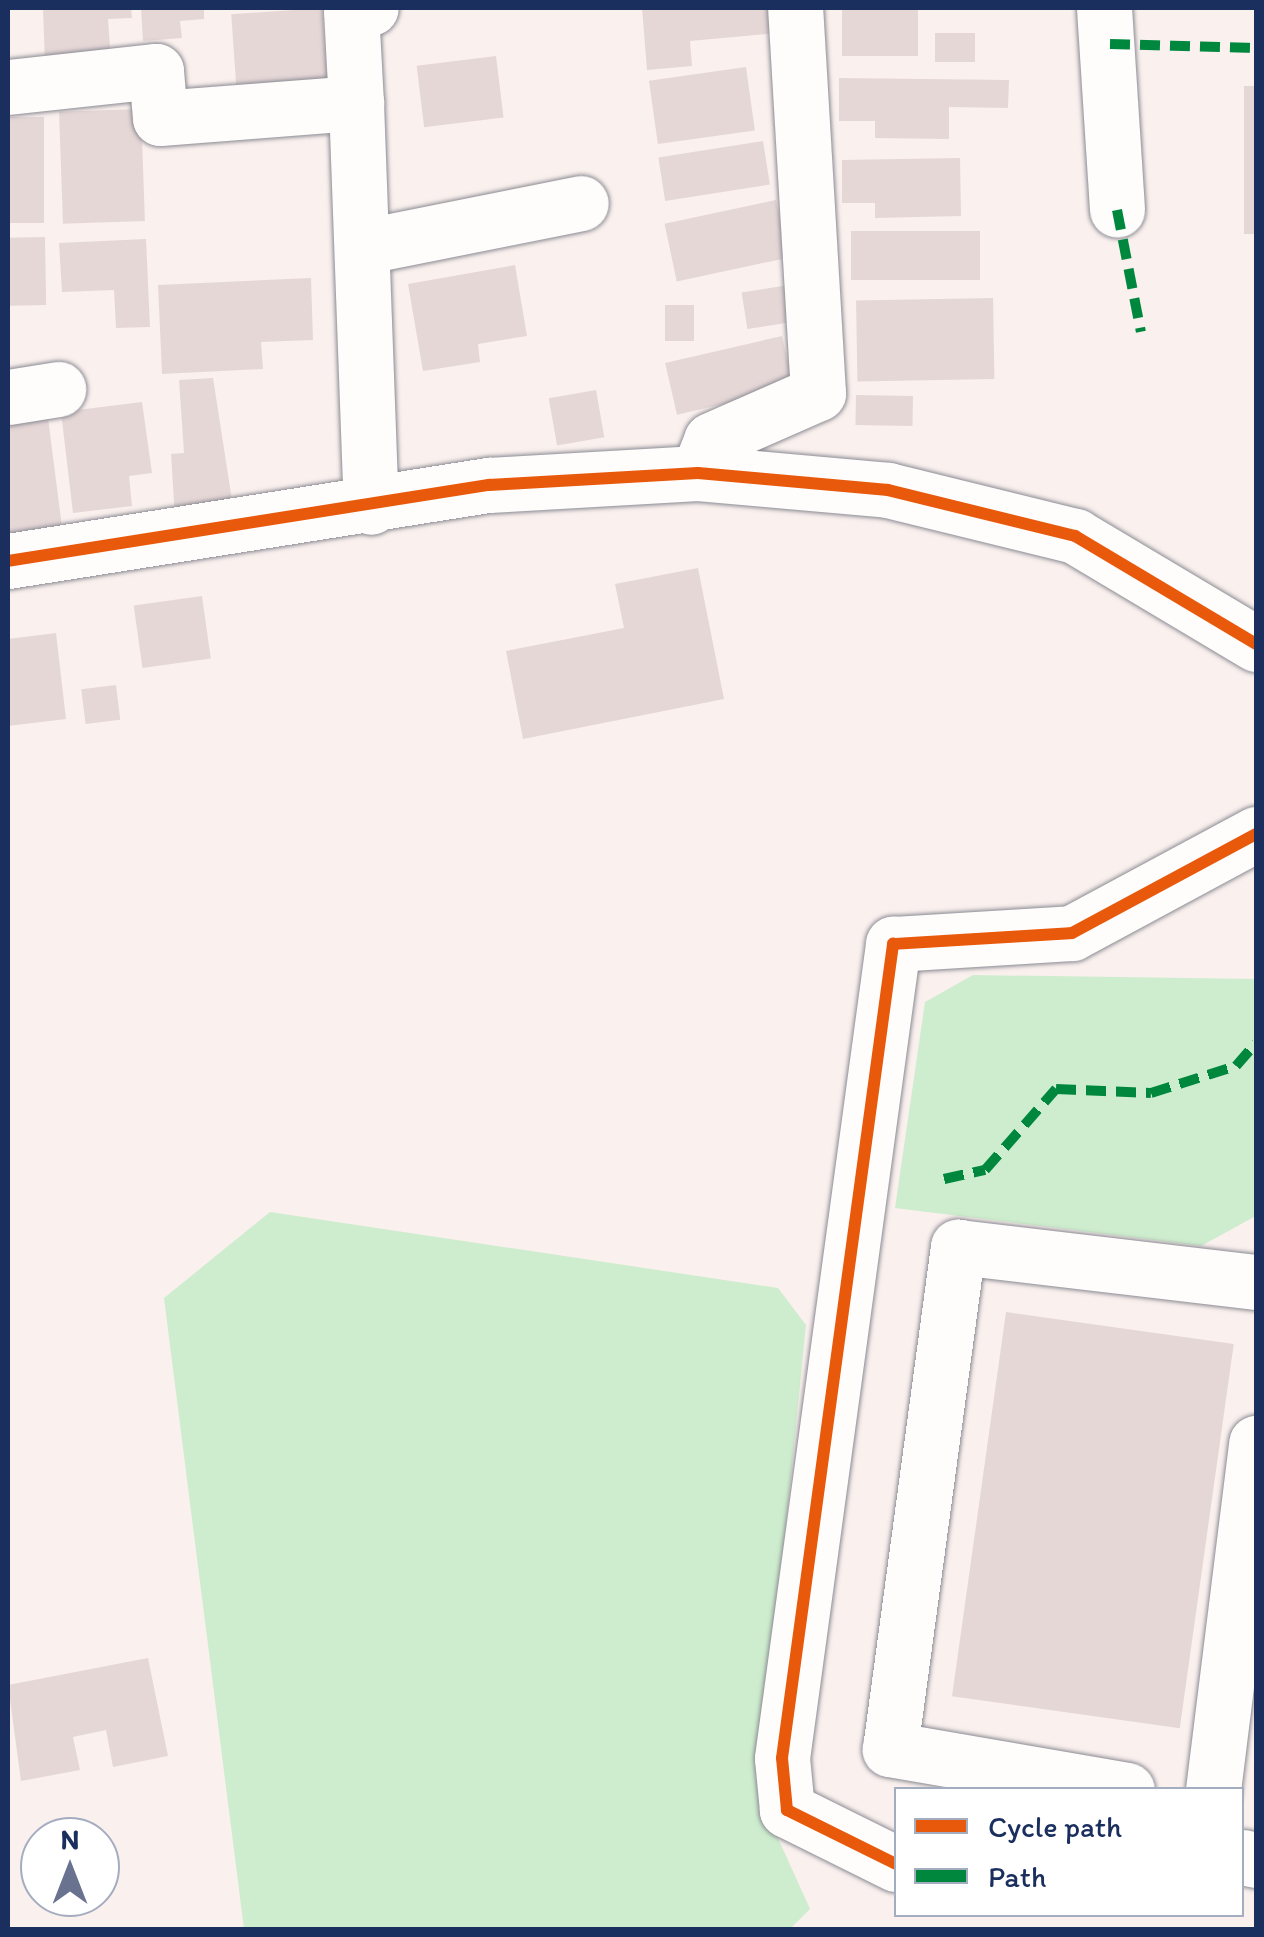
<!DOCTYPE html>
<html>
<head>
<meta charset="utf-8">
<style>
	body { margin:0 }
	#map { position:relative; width:1264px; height:1937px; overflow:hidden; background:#faf0ee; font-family:Itim,sans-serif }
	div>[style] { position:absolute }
	.green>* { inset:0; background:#ceedce }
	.building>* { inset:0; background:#e6d7d7; transform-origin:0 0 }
	.roads { filter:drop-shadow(0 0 2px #8b8b93) drop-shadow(0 0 2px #8b8b93) }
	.minor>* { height:55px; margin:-27.5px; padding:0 27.5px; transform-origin:27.5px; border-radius:27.5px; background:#fefdfc }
	.quiet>* { height:10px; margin-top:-5px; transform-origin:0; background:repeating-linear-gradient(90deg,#00873e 0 20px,transparent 0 30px) }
	.cycleway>* { height:12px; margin:-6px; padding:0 6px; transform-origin:6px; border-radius:6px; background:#e8590c }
	span { translate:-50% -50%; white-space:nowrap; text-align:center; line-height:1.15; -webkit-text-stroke:9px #fff; paint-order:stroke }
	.frame { position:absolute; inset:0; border:10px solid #1b2f5e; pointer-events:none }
	.legend { position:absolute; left:894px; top:1787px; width:350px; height:130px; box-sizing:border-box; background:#fff; border:2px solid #a4acbf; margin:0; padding:12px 18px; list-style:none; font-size:30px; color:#1b2f5e }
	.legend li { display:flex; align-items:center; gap:20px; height:50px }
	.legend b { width:50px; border:2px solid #a4acbf }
	.north { position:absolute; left:20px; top:1817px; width:100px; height:100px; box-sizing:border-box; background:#fff; border:2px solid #a4acbf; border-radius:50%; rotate:0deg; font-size:28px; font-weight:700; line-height:40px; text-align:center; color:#1b2f5e }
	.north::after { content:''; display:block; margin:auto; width:35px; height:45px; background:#697390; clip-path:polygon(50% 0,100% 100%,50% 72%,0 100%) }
</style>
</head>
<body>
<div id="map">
	<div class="green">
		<div style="clip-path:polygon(973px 975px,1256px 979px,1254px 1217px,1201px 1246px,895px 1208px,925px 1002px)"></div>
		<div style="clip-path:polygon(270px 1212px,778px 1288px,806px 1325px,759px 1796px,810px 1909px,789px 1930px,244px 1929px,164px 1298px)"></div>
	</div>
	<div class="building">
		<div style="clip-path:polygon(43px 8px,131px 8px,132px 18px,108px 19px,111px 62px,45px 66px)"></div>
		<div style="clip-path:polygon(141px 8px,204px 8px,204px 19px,180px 21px,182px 38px,143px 41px)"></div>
		<div style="left:322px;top:8px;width:77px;height:91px;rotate:86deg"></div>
		<div style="clip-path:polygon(642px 8px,774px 8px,777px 33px,690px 41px,692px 66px,647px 70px)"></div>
		<div style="left:842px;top:8px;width:76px;height:48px"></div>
		<div style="left:935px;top:33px;width:40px;height:29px"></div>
		<div style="left:496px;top:56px;width:62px;height:80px;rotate:83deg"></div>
		<div style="left:746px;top:67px;width:64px;height:98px;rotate:82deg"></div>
		<div style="clip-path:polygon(839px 78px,1009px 80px,1008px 108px,949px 107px,949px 139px,875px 138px,875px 121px,839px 121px)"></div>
		<div style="left:1244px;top:86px;width:12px;height:148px"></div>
		<div style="left:141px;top:109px;width:112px;height:82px;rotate:88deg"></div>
		<div style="left:8px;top:117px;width:36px;height:106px"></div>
		<div style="left:763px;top:141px;width:44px;height:106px;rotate:81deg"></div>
		<div style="clip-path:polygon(960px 158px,961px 216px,875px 218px,875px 203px,842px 203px,842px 160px)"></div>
		<div style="left:776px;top:200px;width:59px;height:114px;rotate:78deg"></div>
		<div style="left:980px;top:231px;width:49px;height:129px;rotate:90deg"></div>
		<div style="left:45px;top:237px;width:68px;height:37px;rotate:89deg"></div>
		<div style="clip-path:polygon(146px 239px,150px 327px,116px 328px,114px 290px,62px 292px,59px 243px)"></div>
		<div style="clip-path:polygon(515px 265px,527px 336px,478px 344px,480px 362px,423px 371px,408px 284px)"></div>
		<div style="clip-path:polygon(311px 278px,313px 340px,261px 342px,263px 369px,162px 374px,158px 285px)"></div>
		<div style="left:789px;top:285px;width:37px;height:48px;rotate:81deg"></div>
		<div style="left:993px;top:298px;width:81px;height:137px;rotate:89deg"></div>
		<div style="left:694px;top:305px;width:36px;height:29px;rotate:90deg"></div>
		<div style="left:782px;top:336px;width:53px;height:120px;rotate:77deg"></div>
		<div style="clip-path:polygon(213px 378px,234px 513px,175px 517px,171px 454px,184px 453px,179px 380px)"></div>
		<div style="left:596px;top:390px;width:48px;height:48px;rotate:80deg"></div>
		<div style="left:856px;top:395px;width:57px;height:30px;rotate:1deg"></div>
		<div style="clip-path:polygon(142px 402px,152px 473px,129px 476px,132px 506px,73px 513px,61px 412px)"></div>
		<div style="clip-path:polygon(47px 410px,63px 535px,8px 542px,8px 415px)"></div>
		<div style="clip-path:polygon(698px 568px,724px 699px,523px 739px,506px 651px,624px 628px,615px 584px)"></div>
		<div style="left:202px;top:596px;width:63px;height:69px;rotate:82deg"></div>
		<div style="clip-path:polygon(56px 633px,66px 719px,8px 726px,8px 639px)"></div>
		<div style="left:116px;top:685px;width:35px;height:35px;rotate:83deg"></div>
		<div style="left:1006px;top:1312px;width:230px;height:388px;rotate:8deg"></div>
		<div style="clip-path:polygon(148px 1658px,168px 1756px,113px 1767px,106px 1730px,73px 1737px,80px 1770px,21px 1781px,8px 1685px)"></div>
	</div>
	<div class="roads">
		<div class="minor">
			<div style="left:1104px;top:8px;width:202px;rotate:86.3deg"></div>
			<div style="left:8px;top:87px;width:149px;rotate:-6.2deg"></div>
			<div style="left:156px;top:71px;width:47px;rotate:85.1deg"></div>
			<div style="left:160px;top:118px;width:197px;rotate:-4.4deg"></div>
			<div style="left:356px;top:103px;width:404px;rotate:87.9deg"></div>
			<div style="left:356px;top:103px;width:92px;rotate:-93.1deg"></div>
			<div style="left:351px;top:11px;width:20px;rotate:-9deg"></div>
			<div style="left:366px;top:246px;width:219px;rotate:-11.3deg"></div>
			<div style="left:8px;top:397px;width:51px;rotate:-9.1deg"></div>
			<div style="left:698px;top:473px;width:35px;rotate:-68deg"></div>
			<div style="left:711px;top:440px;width:117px;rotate:-23.7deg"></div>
			<div style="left:818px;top:393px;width:386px;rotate:-93.4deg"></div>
			<div style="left:8px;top:561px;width:487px;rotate:-9deg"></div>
			<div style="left:489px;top:485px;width:209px;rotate:-3.3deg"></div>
			<div style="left:698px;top:473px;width:191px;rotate:5.1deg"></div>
			<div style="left:888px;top:490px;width:193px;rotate:13.8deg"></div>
			<div style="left:1075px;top:536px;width:211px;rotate:30.8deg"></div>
			<div style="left:1127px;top:1790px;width:241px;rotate:-170.2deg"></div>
			<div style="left:890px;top:1749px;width:507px;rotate:-82.29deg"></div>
			<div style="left:958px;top:1247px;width:300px;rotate:6.7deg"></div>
			<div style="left:1213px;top:1790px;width:350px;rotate:-82.9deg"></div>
			<div style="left:1242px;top:1857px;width:14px;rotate:12deg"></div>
			<div style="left:896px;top:1864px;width:122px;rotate:-153.6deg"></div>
			<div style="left:787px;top:1810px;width:52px;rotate:-95.5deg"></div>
			<div style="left:782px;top:1758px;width:822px;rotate:-82.23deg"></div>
			<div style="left:893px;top:944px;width:179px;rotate:-3.5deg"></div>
			<div style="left:1072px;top:933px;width:209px;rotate:-28.3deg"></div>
		</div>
	</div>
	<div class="quiet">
		<div style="left:1110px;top:44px;width:146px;rotate:1.6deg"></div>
		<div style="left:1117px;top:210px;width:124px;rotate:78.9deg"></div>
		<div style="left:944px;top:1179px;width:42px;rotate:-12.4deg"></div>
		<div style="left:985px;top:1170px;width:108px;rotate:-48.8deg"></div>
		<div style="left:1056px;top:1089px;width:95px;rotate:2.4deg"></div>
		<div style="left:1151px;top:1093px;width:89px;rotate:-17.6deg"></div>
		<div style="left:1236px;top:1066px;width:30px;rotate:-49deg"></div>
	</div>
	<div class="cycleway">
		<div style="left:8px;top:561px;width:487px;rotate:-9deg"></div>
		<div style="left:489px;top:485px;width:209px;rotate:-3.3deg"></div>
		<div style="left:698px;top:473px;width:191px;rotate:5.1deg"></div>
		<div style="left:888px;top:490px;width:193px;rotate:13.8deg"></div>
		<div style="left:1075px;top:536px;width:211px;rotate:30.8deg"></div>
		<div style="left:896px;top:1864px;width:122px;rotate:-153.6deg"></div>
		<div style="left:787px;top:1810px;width:52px;rotate:-95.5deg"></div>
		<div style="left:782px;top:1758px;width:822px;rotate:-82.23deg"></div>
		<div style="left:893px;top:944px;width:179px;rotate:-3.5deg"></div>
		<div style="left:1072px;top:933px;width:209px;rotate:-28.3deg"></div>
	</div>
	<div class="frame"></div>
	<ul class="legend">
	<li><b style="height:12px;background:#e8590c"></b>Cycle path</li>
	<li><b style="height:12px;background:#00873e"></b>Path</li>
	</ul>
	<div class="north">N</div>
</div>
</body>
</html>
